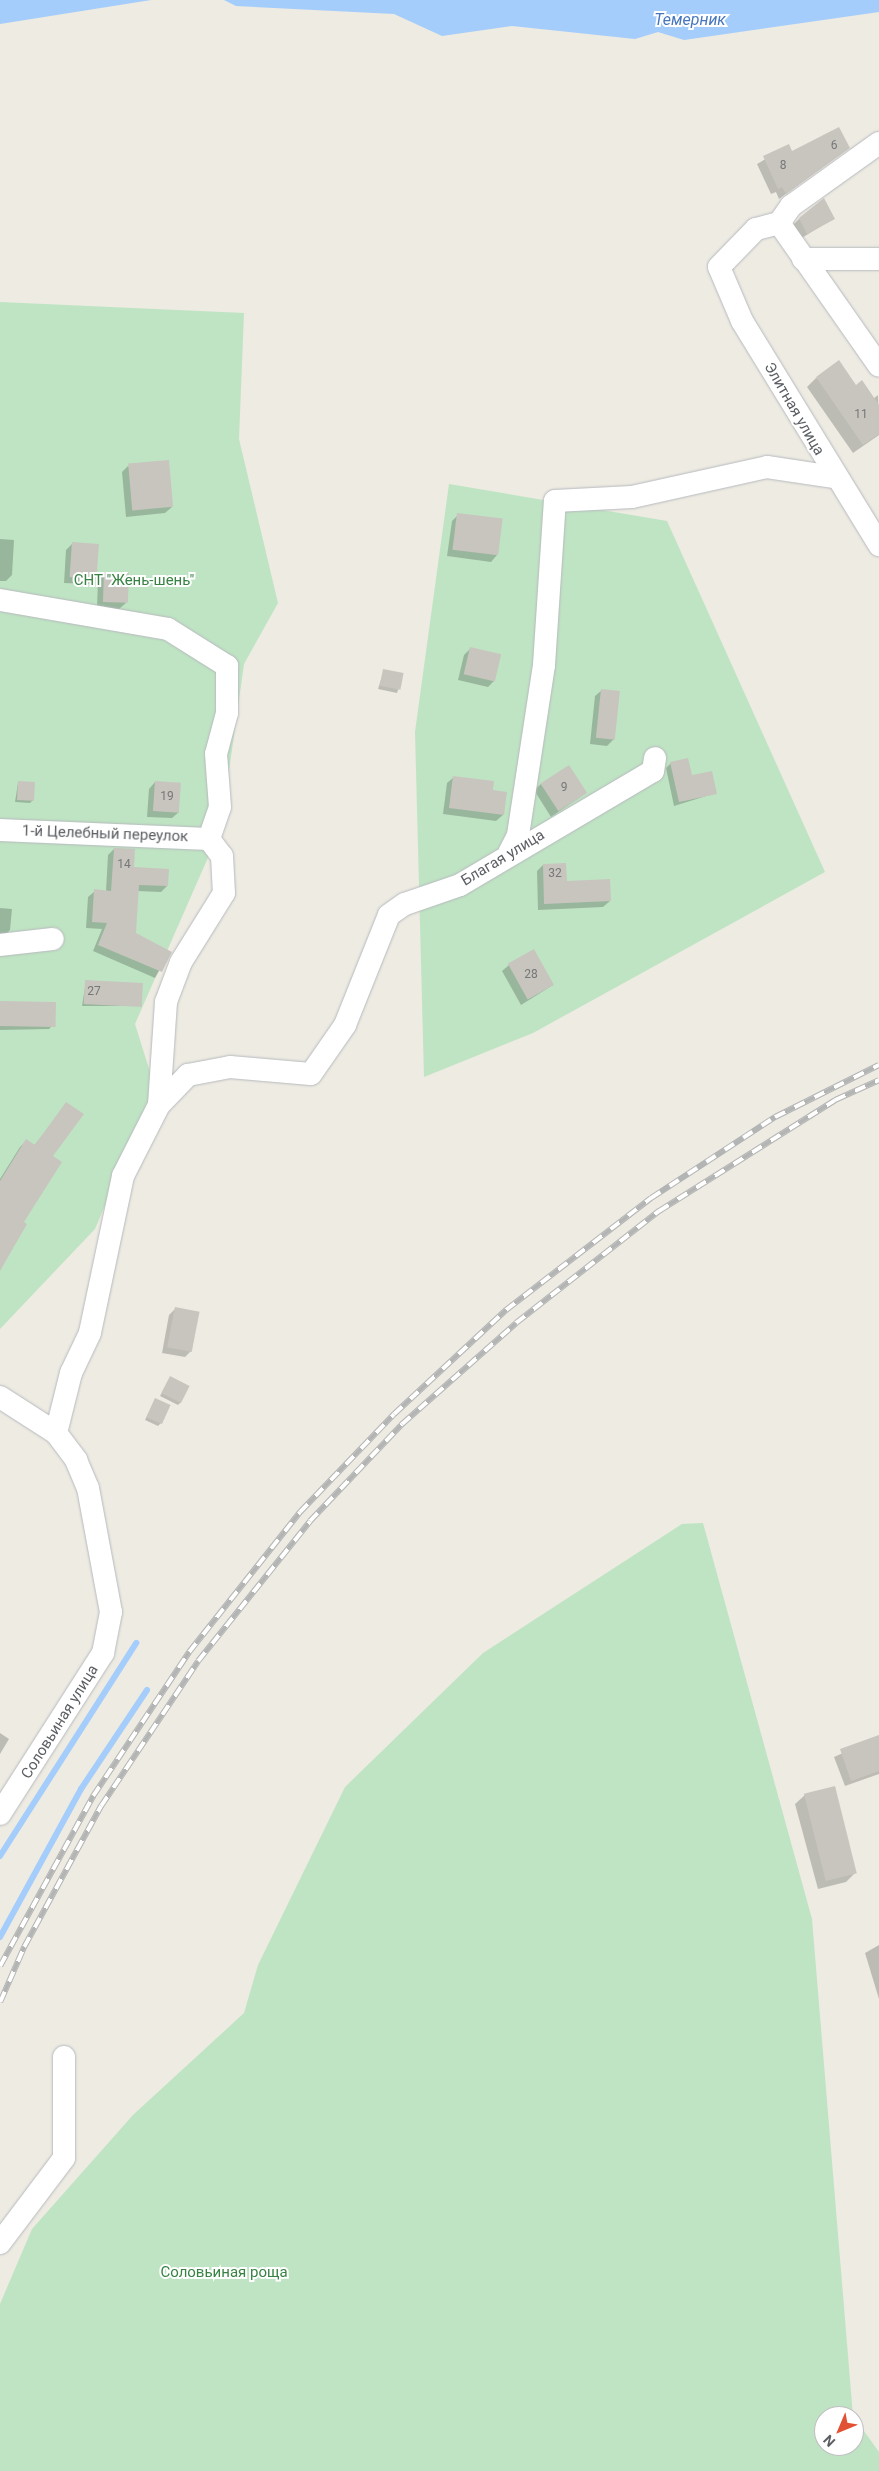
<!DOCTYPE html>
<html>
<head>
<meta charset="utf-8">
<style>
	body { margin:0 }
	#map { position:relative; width:879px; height:2471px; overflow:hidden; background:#edebe2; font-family:Roboto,sans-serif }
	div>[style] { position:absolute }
	.green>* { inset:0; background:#bfe4c3 }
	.water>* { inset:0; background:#a4cdfb }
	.shadow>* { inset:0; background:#0003 }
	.stream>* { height:6px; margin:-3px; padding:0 3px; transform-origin:3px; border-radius:3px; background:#a4cdfb }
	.building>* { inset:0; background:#c8c5bf; transform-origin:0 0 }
	.roads { filter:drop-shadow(0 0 1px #b7b9be) drop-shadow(0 0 1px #b7b9be) }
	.minor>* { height:22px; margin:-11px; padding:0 11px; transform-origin:11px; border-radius:11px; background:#fff }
	.rail>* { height:5.5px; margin-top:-2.75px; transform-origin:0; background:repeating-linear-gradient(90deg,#fff 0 11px,#b3b4b4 0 22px); box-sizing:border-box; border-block:1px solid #b3b4b4 }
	span { translate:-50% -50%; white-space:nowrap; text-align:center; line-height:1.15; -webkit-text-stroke:4px #fff; paint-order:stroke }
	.number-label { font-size:12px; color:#767779 }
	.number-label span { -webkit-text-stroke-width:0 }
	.street-label { font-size:15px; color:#5a5d62 }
	.park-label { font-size:15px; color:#388343 }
	.water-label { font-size:16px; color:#4776bd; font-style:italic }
	.north { position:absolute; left:814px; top:2406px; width:50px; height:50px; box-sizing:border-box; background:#fff; border:1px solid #bdbec0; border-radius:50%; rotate:225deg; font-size:14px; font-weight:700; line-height:20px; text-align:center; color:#5a5d62 }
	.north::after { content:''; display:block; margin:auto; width:18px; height:22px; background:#e25133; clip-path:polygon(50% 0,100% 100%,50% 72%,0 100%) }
</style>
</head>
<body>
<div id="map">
	<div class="green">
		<div style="clip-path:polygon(0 302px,244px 313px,239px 439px,278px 603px,244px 664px,221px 828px,135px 1024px,155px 1088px,95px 1229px,0 1329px)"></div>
		<div style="clip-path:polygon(449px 484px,667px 521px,825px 872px,533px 1033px,424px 1077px,415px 732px)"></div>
		<div style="clip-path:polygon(703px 1523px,812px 1919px,853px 2416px,824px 2416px,824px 2446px,854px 2446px,854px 2417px,879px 2452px,879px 2471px,0 2471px,0 2304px,32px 2229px,133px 2115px,244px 2013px,258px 1965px,345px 1787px,483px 1653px,682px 1524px)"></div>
	</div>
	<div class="water">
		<div style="clip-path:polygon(0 0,151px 0,0 24px)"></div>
		<div style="clip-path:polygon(224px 0,879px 0,879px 12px,684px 40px,658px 32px,635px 39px,512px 26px,442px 36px,394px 14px,236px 6px)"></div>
	</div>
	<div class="shadow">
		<div style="clip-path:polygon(788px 146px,792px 153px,848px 148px,779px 199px,776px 192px,771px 194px,757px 164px)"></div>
		<div style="clip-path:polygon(799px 219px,833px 219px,800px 239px,793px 225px)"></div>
		<div style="clip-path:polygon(816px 378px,856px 386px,873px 399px,878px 395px,879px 435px,853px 453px,807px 387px)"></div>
		<div style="clip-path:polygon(128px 466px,172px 507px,165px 513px,126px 517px,122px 472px)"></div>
		<div style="clip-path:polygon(458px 515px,497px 555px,491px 562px,447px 556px,452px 521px)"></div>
		<div style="clip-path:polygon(0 539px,14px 540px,12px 575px,6px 581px,0 581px)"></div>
		<div style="clip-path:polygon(72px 544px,96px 578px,89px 584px,64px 583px,66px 550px)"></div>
		<div style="clip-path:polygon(105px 573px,126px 603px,119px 609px,97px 608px,98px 580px)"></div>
		<div style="clip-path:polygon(470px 649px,494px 681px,488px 687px,458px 680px,464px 655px)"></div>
		<div style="clip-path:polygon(384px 670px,403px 674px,397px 693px,378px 689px)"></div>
		<div style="clip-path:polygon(602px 690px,614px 739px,607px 746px,590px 744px,595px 696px)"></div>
		<div style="clip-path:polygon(671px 763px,691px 777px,716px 793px,674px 806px,666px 768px)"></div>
		<div style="clip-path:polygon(454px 777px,491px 791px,503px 815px,496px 821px,443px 814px,447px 783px)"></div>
		<div style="clip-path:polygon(155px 782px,179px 812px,172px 818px,147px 817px,149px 789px)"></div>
		<div style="clip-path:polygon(18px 783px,33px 800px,30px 803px,15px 802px)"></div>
		<div style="clip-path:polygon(541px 784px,586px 793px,551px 817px,534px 790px)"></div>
		<div style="clip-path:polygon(114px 849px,133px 868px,167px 886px,161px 892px,137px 891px,135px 934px,170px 953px,155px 978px,93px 951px,102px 929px,86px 928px,88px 897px,95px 891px,106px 891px,108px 855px)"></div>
		<div style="clip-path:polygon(543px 865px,566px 882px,610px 901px,603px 907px,538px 910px,537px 871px)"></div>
		<div style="clip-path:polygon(0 908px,12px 909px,10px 930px,5px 935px,0 935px)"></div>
		<div style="clip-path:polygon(509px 965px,553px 985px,521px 1005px,502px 971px)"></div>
		<div style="clip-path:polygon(86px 981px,139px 1006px,82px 1006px)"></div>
		<div style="clip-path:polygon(0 1002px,54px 1024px,49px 1029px,0 1030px)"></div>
		<div style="clip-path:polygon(66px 1104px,51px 1157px,0 1265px,0 1179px,20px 1147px,26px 1141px,34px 1146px)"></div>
		<div style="clip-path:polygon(176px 1308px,191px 1351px,185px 1357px,162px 1353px,169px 1315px)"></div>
		<div style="clip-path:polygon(170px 1378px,181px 1402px,178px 1405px,160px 1396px)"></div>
		<div style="clip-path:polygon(155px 1399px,161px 1423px,158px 1426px,145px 1420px)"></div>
		<div style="clip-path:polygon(0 1733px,9px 1739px,0 1754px)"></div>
		<div style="clip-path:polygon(879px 1737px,879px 1774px,845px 1786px,834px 1757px)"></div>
		<div style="clip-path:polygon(805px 1795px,856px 1872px,846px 1882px,818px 1889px,795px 1804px)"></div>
		<div style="clip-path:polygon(879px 1945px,879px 1999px,865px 1953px)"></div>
	</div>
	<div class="stream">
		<div style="left:0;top:1856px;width:253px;rotate:-57.4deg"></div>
		<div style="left:0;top:1937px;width:169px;rotate:-61.3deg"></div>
		<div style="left:81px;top:1789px;width:119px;rotate:-56.3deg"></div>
	</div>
	<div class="building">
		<div style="clip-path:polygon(839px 127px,850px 148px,786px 194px,782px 187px,778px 189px,763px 156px,789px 144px,792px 151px)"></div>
		<div style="clip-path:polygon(824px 198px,835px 219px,807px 234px,799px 218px)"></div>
		<div style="clip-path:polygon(839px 360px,856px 385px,862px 380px,879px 405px,879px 434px,863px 445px,816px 377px)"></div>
		<div style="left:169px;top:460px;width:47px;height:41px;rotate:85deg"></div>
		<div style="left:457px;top:513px;width:46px;height:37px;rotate:7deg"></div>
		<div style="left:72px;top:542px;width:27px;height:35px;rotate:4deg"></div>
		<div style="left:104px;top:572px;width:25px;height:30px;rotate:2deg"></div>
		<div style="left:470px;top:647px;width:32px;height:28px;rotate:13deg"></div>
		<div style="left:383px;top:669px;width:21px;height:17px;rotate:11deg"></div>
		<div style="left:601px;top:689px;width:19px;height:49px;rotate:6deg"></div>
		<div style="clip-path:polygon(688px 758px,692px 775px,712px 771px,717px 794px,679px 802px,670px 762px)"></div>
		<div style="left:569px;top:765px;width:33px;height:34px;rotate:57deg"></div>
		<div style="clip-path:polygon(453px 776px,494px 781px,493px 790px,507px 792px,504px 815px,449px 808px)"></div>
		<div style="left:18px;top:781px;width:17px;height:19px;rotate:3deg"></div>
		<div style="left:155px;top:781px;width:26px;height:30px;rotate:4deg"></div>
		<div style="clip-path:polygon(114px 848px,135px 849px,134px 867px,169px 869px,168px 886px,139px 885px,136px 933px,172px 952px,162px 972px,98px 945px,107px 923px,92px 922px,94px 889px,111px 891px)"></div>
		<div style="clip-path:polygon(566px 863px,567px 881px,610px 879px,611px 901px,544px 904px,543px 864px)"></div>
		<div style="left:534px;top:949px;width:41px;height:30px;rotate:61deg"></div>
		<div style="left:85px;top:980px;width:58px;height:24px;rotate:3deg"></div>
		<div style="left:0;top:1001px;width:56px;height:25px;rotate:1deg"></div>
		<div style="clip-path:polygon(66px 1102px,84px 1114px,53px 1156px,62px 1162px,24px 1222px,27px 1224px,0 1271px,0 1181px,26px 1139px,35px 1145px)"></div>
		<div style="left:175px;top:1307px;width:25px;height:41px;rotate:11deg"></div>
		<div style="left:170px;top:1376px;width:22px;height:19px;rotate:27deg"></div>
		<div style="left:155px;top:1398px;width:17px;height:21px;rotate:24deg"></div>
		<div style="clip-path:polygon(879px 1735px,879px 1771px,851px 1781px,840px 1749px)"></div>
		<div style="left:835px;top:1786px;width:90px;height:32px;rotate:76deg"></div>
	</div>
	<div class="roads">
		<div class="minor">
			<div style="left:879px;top:143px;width:108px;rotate:144.4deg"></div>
			<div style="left:791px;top:206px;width:21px;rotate:125deg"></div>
			<div style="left:779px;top:223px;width:174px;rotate:55deg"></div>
			<div style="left:779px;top:223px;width:24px;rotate:165deg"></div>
			<div style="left:756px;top:229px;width:53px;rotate:134.2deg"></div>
			<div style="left:719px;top:267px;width:59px;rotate:66.9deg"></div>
			<div style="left:742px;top:321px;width:263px;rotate:58.5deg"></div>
			<div style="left:803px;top:259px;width:76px"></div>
			<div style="left:0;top:600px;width:170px;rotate:9.8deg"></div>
			<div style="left:168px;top:629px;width:70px;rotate:32.1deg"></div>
			<div style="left:227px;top:666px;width:47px;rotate:90deg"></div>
			<div style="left:227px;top:713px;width:42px;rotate:105deg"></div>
			<div style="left:216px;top:754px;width:53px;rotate:85.7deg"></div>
			<div style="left:220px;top:807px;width:34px;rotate:109deg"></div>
			<div style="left:209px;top:839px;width:21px;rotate:53deg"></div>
			<div style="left:222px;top:856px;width:37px;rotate:87deg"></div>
			<div style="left:224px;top:893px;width:81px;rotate:121.9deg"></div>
			<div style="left:181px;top:962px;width:43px;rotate:110.6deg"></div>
			<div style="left:166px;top:1002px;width:103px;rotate:93.9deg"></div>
			<div style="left:159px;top:1105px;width:80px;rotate:116.9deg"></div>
			<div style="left:123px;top:1176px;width:160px;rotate:101.9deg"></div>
			<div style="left:90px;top:1333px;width:44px;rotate:115.4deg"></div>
			<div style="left:71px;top:1373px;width:62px;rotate:104deg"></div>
			<div style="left:0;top:830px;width:209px;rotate:2.5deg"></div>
			<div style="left:509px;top:853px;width:20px;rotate:-63deg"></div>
			<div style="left:518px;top:835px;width:172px;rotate:-81.3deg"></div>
			<div style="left:544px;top:665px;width:164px;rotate:-86.2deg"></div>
			<div style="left:555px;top:501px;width:77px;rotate:-3deg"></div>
			<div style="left:632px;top:497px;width:138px;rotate:-12.5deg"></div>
			<div style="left:767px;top:467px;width:68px;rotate:8.5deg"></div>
			<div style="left:0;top:945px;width:53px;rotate:-6.5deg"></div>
			<div style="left:159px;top:1105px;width:42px;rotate:-46deg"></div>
			<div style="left:188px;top:1075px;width:43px;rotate:-10.8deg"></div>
			<div style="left:230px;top:1067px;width:81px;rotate:4.9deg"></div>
			<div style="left:311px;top:1074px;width:60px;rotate:-55.2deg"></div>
			<div style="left:345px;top:1025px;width:118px;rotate:-68.2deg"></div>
			<div style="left:389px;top:915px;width:19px;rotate:-35deg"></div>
			<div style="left:405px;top:904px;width:58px;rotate:-19.1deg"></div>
			<div style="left:460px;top:885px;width:224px;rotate:-30.6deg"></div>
			<div style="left:653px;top:771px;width:13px;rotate:-81deg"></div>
			<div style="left:0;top:1397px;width:67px;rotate:32.7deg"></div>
			<div style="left:56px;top:1433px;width:34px;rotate:53deg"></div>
			<div style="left:76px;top:1460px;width:30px;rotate:67deg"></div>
			<div style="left:88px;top:1488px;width:126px;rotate:79.5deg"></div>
			<div style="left:111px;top:1612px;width:42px;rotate:101deg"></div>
			<div style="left:103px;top:1653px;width:191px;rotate:122.6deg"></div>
			<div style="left:0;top:2243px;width:106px;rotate:-53deg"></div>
			<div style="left:64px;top:2158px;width:101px;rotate:-90deg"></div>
		</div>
	</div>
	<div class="rail">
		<div style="left:0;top:1966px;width:194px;rotate:-61.3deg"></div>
		<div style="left:93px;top:1796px;width:173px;rotate:-56.3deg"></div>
		<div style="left:189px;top:1652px;width:179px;rotate:-51.6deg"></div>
		<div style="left:300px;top:1512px;width:136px;rotate:-46.2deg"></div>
		<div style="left:394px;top:1414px;width:153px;rotate:-42.9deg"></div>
		<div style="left:506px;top:1310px;width:183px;rotate:-37.7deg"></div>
		<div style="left:651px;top:1198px;width:148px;rotate:-33.2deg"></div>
		<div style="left:775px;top:1117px;width:116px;rotate:-26.6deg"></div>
		<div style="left:0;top:2002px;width:60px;rotate:-66.4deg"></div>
		<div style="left:24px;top:1947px;width:161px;rotate:-61.4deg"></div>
		<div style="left:101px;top:1806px;width:174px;rotate:-56.2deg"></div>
		<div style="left:198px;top:1661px;width:179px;rotate:-51.3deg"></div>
		<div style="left:310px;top:1521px;width:134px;rotate:-46.5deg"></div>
		<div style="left:402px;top:1424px;width:152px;rotate:-41.5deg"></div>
		<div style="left:516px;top:1323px;width:182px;rotate:-38.1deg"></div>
		<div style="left:659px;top:1211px;width:208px;rotate:-32.2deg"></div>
		<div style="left:835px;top:1100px;width:48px;rotate:-24.4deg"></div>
	</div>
	<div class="number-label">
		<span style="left:834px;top:146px">6</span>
		<span style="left:783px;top:166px">8</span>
		<span style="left:861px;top:415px">11</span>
		<span style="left:564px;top:788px">9</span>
		<span style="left:167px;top:797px">19</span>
		<span style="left:124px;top:865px">14</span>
		<span style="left:555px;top:874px">32</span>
		<span style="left:531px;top:975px">28</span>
		<span style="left:94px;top:992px">27</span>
	</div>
	<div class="street-label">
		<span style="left:794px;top:409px;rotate:60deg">Элитная улица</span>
		<span style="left:105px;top:834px;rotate:2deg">1-й Целебный переулок</span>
		<span style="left:503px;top:858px;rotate:-31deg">Благая улица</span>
		<span style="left:60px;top:1722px;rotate:-58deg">Соловьиная улица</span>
	</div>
	<div class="park-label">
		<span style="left:134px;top:581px">СНТ "Жень-шень"</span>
		<span style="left:224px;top:2273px">Соловьиная роща</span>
	</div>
	<div class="water-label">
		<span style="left:690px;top:20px">Темерник</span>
	</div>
	<div class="north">N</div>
</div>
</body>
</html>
